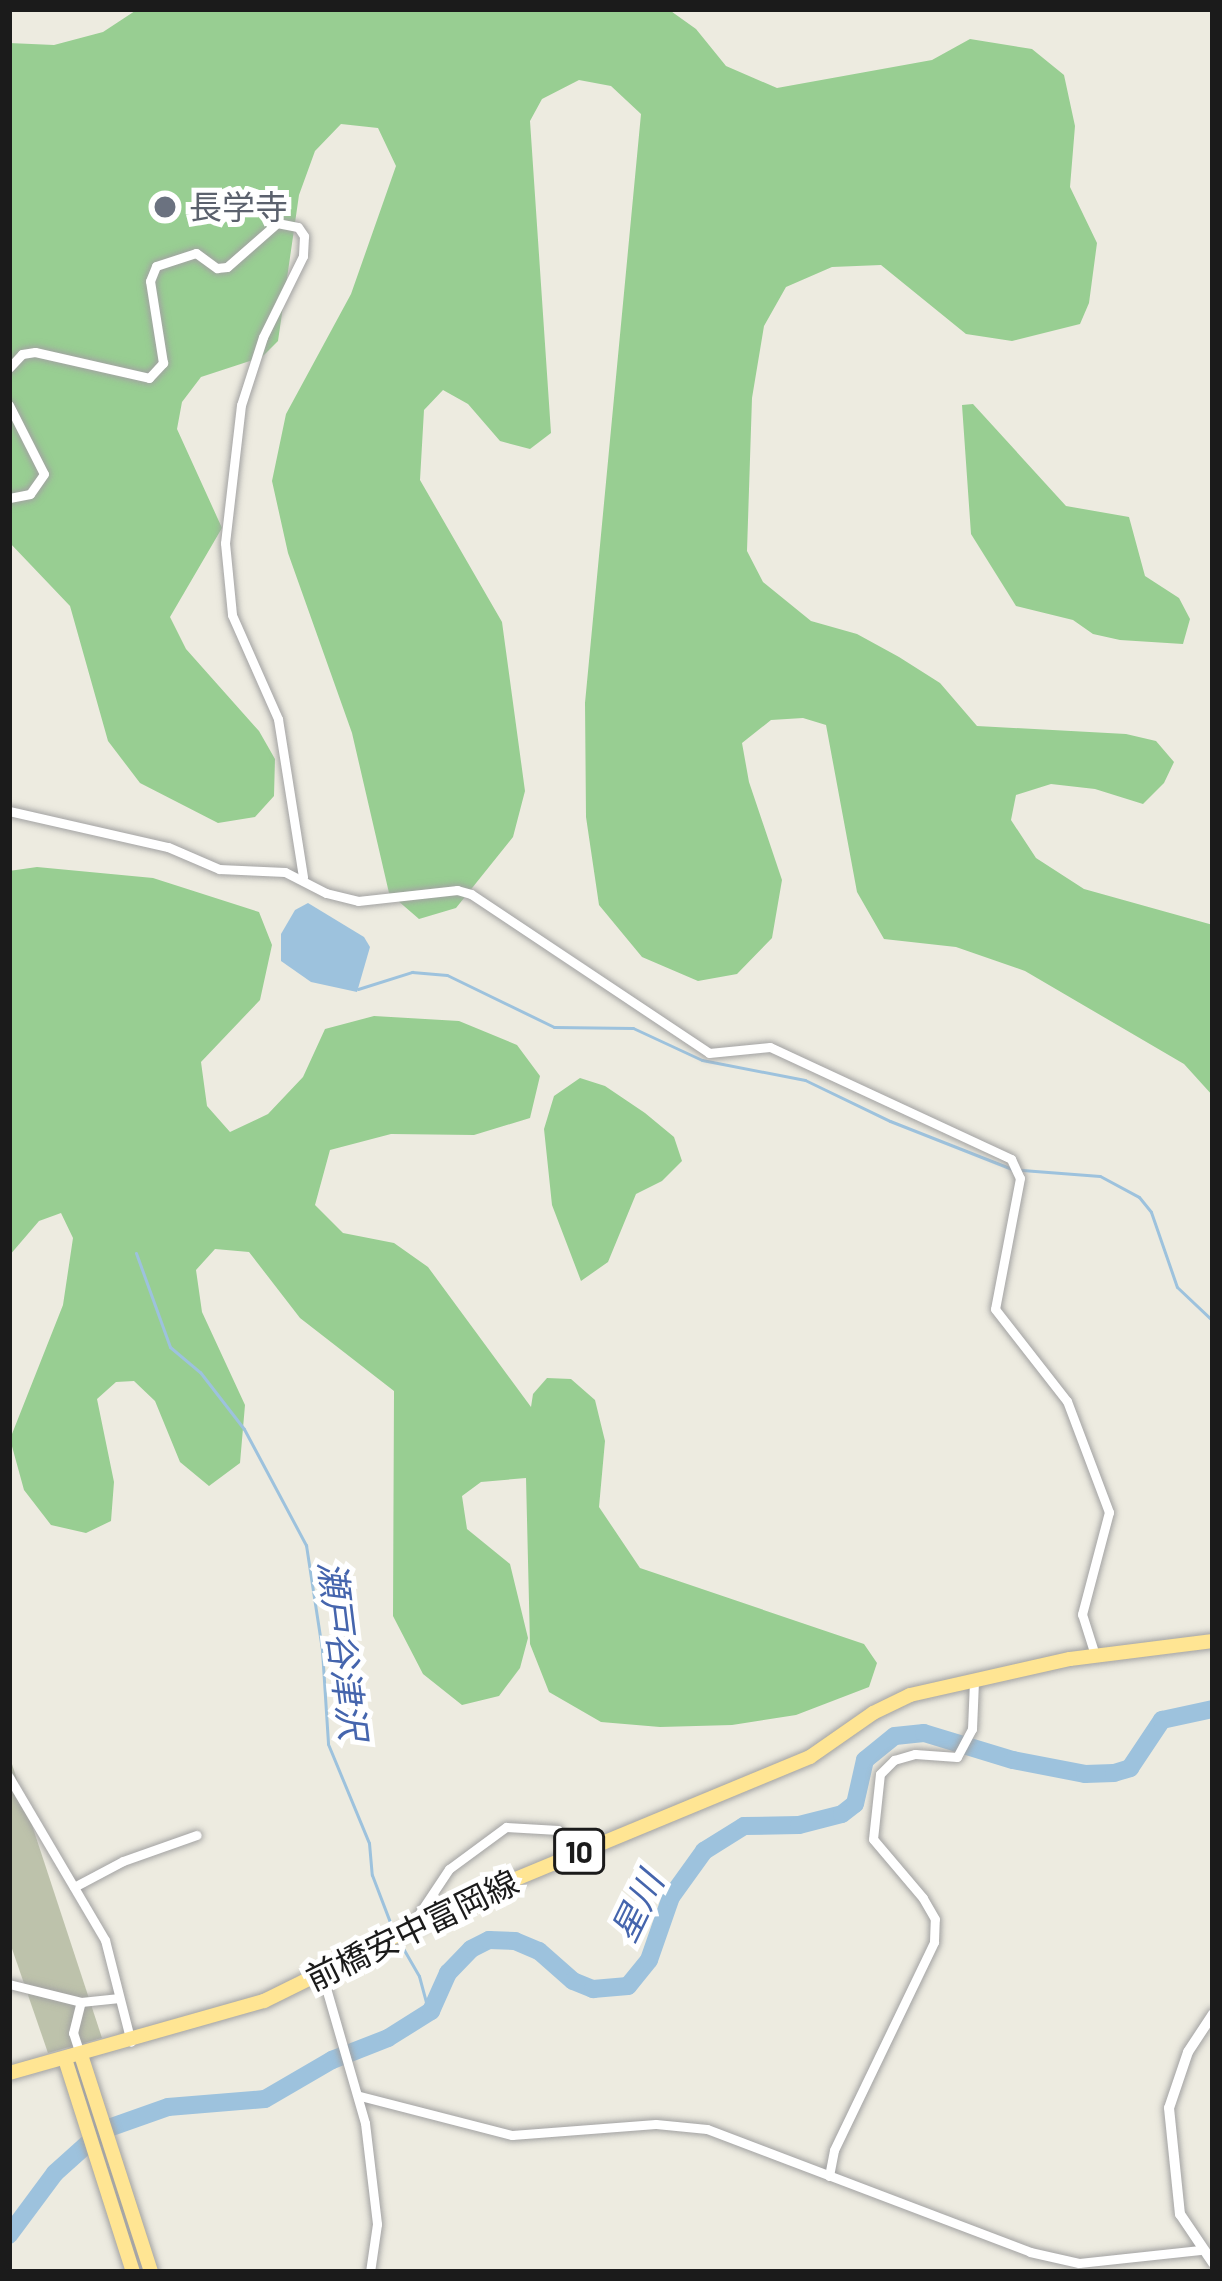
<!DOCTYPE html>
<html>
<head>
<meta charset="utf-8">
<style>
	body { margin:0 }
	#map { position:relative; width:1222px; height:2281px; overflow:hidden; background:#edebe0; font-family:Barlow,"Noto Sans JP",sans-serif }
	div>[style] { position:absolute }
	.construction>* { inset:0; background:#bdc2ab }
	.forest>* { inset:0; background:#98ce92 }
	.water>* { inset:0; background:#9dc2dd }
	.stream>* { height:3px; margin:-1.5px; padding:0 1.5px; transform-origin:1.5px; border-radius:1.5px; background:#9dc2dd }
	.river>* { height:18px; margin:-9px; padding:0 9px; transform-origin:9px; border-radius:9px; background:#9dc2dd }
	.roads { filter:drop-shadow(0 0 3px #a2a2a2) drop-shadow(0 0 3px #a2a2a2) }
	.minor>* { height:9px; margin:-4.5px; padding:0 4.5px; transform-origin:4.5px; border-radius:4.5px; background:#fff }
	.tertiary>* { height:10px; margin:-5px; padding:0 5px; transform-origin:5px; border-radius:5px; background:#fff }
	.primary>* { height:14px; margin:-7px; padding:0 7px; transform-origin:7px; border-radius:7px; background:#ffe593 }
	.dots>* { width:33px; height:33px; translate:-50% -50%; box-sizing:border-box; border:6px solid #fff; border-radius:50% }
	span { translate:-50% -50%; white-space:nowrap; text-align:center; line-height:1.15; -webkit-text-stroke:10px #fff; paint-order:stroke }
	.shield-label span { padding:3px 9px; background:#fff; border:3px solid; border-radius:9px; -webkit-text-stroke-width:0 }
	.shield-label { font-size:30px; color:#1b1b1b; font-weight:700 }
	.worship-label { font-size:33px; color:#5b616d }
	.left { translate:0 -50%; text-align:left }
	.street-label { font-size:33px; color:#1b1b1b }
	.water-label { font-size:36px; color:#4565ad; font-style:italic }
	.frame { position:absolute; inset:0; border:12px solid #1b1b1b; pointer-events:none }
</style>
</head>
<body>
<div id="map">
	<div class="construction">
		<div style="clip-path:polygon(9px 1755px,102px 2038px,48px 2053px,9px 1940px)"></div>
	</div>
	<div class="forest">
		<div style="clip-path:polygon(138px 9px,668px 9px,696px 29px,726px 66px,777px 88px,932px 60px,970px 39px,1032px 49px,1064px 75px,1075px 126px,1070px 187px,1097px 243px,1089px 303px,1080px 324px,1012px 341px,966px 334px,881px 265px,832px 267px,786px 287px,764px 326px,752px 398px,747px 551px,763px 582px,811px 621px,857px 634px,899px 657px,940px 683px,977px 726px,1126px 734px,1156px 741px,1174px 762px,1164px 783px,1143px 804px,1095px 789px,1051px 784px,1016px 795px,1011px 820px,1036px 858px,1084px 889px,1213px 925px,1213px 1096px,1184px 1064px,1025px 971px,956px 947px,884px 939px,857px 892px,826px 725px,803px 718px,771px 720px,742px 743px,749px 782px,782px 880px,772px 938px,737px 974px,698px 981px,642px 957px,599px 905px,586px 817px,585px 703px,641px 114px,611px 86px,579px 80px,542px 99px,530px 121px,551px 433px,530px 449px,500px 441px,468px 404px,443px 390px,424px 410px,420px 480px,502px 622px,525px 791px,513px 837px,456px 908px,419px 919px,389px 893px,352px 733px,288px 553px,272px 481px,286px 414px,351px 294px,396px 166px,378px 128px,341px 124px,315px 151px,299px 195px,278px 341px,262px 357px,201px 377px,182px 402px,177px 429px,222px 528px,170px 617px,186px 649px,259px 731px,275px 759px,274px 796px,255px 817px,218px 823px,140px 783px,108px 741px,70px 606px,9px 542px,9px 43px,54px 45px,103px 32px)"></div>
		<div style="clip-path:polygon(973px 404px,1066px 506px,1129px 517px,1145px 576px,1179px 598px,1190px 619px,1183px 644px,1120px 640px,1093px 634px,1073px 620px,1016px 606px,971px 534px,962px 405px)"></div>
		<div style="clip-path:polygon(37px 867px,153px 878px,259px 912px,272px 945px,260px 1000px,201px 1062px,207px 1106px,230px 1132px,268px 1114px,303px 1077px,325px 1029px,374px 1016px,459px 1021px,517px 1045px,540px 1076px,530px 1118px,474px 1135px,391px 1134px,330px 1150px,315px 1205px,343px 1233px,394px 1243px,428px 1267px,531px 1407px,533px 1394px,547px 1378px,571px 1379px,595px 1400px,605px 1441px,599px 1507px,640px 1568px,864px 1644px,877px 1663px,869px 1687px,796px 1715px,732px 1725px,660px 1727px,601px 1722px,549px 1692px,530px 1644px,526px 1478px,481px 1482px,462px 1496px,467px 1529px,510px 1564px,528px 1638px,520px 1668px,499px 1696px,462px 1705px,423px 1674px,393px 1616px,394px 1391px,300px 1318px,249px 1252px,215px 1249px,196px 1270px,202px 1312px,245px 1405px,240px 1463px,209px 1486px,180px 1462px,155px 1401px,134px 1381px,116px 1382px,97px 1399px,114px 1482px,111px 1521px,86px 1533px,51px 1525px,24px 1490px,10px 1439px,63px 1305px,73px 1238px,61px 1213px,39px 1221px,9px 1256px,9px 871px)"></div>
		<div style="clip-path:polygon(580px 1078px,605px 1086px,645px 1113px,674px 1137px,682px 1161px,662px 1181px,636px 1194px,608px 1262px,581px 1281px,552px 1205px,544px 1129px,554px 1096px)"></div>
	</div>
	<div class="water">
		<div style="clip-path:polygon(308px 903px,364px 937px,370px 947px,357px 992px,311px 982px,281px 961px,281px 934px,295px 910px)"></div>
	</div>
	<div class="stream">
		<div style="left:358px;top:989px;width:57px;rotate:-17.5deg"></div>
		<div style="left:412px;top:972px;width:35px;rotate:5deg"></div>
		<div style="left:447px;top:975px;width:119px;rotate:25.9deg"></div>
		<div style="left:554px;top:1027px;width:79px;rotate:0.7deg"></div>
		<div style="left:633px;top:1028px;width:76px;rotate:24.9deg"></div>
		<div style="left:702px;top:1060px;width:105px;rotate:11deg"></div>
		<div style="left:805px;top:1080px;width:94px;rotate:25.8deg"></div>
		<div style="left:890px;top:1121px;width:131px;rotate:21.5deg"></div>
		<div style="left:1022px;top:1170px;width:78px;rotate:4.4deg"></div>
		<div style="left:1100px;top:1176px;width:44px;rotate:28.3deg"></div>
		<div style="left:1139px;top:1197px;width:19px;rotate:51deg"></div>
		<div style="left:1151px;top:1212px;width:79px;rotate:70.9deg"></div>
		<div style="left:1177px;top:1287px;width:50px;rotate:43.4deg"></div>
		<div style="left:136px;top:1253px;width:100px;rotate:70.1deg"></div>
		<div style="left:170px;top:1347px;width:39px;rotate:40deg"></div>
		<div style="left:200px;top:1372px;width:72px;rotate:52.3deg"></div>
		<div style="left:244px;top:1429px;width:132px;rotate:61.9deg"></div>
		<div style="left:306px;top:1545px;width:106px;rotate:81.3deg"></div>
		<div style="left:322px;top:1650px;width:94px;rotate:86.3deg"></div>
		<div style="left:328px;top:1744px;width:107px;rotate:67.5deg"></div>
		<div style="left:369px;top:1843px;width:32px;rotate:85deg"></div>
		<div style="left:372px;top:1875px;width:59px;rotate:69.1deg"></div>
		<div style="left:400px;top:1943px;width:38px;rotate:60deg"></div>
		<div style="left:419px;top:1976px;width:38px;rotate:75deg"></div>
	</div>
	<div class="river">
		<div style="left:9px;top:2235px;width:77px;rotate:-53.4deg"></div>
		<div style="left:55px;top:2173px;width:64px;rotate:-41.9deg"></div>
		<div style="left:103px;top:2130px;width:69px;rotate:-19.5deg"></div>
		<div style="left:168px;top:2107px;width:97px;rotate:-4.7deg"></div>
		<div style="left:265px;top:2099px;width:78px;rotate:-30.2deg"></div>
		<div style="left:332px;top:2060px;width:60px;rotate:-21.4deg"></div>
		<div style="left:388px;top:2038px;width:51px;rotate:-32.1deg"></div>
		<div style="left:431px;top:2011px;width:42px;rotate:-65.9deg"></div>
		<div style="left:448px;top:1973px;width:33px;rotate:-46deg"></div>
		<div style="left:471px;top:1949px;width:20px;rotate:-27deg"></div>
		<div style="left:489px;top:1940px;width:26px;rotate:2deg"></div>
		<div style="left:515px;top:1941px;width:26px;rotate:23deg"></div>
		<div style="left:539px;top:1951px;width:45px;rotate:41.4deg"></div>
		<div style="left:573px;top:1981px;width:22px;rotate:22deg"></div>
		<div style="left:593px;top:1989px;width:35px;rotate:-5deg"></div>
		<div style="left:628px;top:1986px;width:33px;rotate:-51deg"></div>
		<div style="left:649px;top:1960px;width:67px;rotate:-70.8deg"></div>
		<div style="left:671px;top:1897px;width:57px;rotate:-54.3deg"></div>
		<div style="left:704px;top:1851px;width:47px;rotate:-32deg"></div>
		<div style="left:744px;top:1826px;width:55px;rotate:-1deg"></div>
		<div style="left:799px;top:1825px;width:44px;rotate:-14.3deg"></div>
		<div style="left:842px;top:1814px;width:16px;rotate:-38deg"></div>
		<div style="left:855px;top:1804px;width:45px;rotate:-77.2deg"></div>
		<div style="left:865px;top:1760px;width:38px;rotate:-39deg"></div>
		<div style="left:895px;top:1736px;width:29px;rotate:-6deg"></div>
		<div style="left:924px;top:1733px;width:93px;rotate:16.9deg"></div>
		<div style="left:1013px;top:1760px;width:73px;rotate:11deg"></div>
		<div style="left:1085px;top:1774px;width:29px;rotate:-2deg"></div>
		<div style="left:1114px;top:1773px;width:17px;rotate:-17deg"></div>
		<div style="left:1130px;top:1768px;width:58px;rotate:-56.3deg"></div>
		<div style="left:1162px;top:1720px;width:52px;rotate:-12.2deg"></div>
	</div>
	<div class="roads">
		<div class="minor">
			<div style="left:9px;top:368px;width:19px;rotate:-47deg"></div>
			<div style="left:22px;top:354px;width:13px;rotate:-9deg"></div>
			<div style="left:35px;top:352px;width:117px;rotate:12.8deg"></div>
			<div style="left:149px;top:378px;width:21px;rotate:-47deg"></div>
			<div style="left:163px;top:363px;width:83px;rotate:-99deg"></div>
			<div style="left:150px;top:281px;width:16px;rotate:-68deg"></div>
			<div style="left:156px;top:266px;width:42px;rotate:-18deg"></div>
			<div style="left:196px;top:253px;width:26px;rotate:36deg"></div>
			<div style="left:217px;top:268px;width:10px;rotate:-6deg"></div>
			<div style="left:227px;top:267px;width:67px;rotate:-41.3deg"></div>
			<div style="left:277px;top:223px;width:21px;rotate:11deg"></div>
			<div style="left:298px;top:227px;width:11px;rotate:56deg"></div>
			<div style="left:304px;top:236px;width:20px;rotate:93deg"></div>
			<div style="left:303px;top:256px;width:90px;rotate:116.3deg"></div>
			<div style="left:263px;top:337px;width:71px;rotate:107.9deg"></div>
			<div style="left:241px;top:405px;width:139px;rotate:96.6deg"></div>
			<div style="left:225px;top:543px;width:72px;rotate:84.4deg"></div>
			<div style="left:232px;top:615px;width:114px;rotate:66.1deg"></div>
			<div style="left:278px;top:719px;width:160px;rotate:81deg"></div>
			<div style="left:9px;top:405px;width:77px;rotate:63.1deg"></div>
			<div style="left:44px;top:474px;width:24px;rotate:125deg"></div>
			<div style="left:30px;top:494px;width:21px;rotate:169deg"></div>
			<div style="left:9px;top:811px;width:163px;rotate:12.8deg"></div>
			<div style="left:168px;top:847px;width:56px;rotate:23.3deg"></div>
			<div style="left:219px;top:869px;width:66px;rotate:2.6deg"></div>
			<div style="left:285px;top:872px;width:46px;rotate:27.1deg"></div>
			<div style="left:326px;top:893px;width:33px;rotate:14deg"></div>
			<div style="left:358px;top:901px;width:100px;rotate:-6.3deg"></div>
			<div style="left:457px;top:890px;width:15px;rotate:16deg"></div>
			<div style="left:471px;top:894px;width:286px;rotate:33.7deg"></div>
			<div style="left:709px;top:1053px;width:61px;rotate:-5.6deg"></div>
			<div style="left:770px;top:1047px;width:266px;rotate:24.9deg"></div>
			<div style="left:1011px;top:1159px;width:21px;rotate:65deg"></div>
			<div style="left:1020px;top:1178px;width:133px;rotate:100.8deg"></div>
			<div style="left:995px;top:1309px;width:117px;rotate:52deg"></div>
			<div style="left:1067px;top:1401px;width:119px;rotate:69.3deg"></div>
			<div style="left:1109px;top:1512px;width:106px;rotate:104.8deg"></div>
			<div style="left:1082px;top:1614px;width:43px;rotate:72.4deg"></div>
			<div style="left:9px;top:1777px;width:189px;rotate:59.5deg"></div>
			<div style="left:105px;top:1940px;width:105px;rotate:75.7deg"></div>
			<div style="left:74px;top:1887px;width:55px;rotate:-28deg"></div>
			<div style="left:123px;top:1861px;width:78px;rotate:-19.4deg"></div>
			<div style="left:411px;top:1926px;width:69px;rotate:-56.3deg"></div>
			<div style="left:449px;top:1869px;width:71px;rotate:-36.4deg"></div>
			<div style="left:506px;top:1827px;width:52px;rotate:3.3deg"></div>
			<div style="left:558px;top:1830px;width:28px;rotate:69deg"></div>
			<div style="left:322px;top:1974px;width:155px;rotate:73.9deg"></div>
			<div style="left:365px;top:2123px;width:102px;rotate:83.2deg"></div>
			<div style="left:377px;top:2224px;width:49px;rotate:98.3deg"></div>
			<div style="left:9px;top:1984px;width:74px;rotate:14deg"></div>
			<div style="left:81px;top:2002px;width:36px;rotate:-6deg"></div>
			<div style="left:80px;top:2054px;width:22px;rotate:-108deg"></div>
			<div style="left:73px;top:2033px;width:32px;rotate:-76deg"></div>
			<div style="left:360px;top:2096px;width:157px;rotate:14.4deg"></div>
			<div style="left:512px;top:2135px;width:144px;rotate:-4.4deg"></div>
			<div style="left:656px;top:2124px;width:51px;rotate:5.6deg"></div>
			<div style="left:707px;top:2129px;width:346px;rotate:20.8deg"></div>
			<div style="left:1030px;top:2252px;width:50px;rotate:12.7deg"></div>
			<div style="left:1079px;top:2263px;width:122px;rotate:-6.1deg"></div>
			<div style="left:829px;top:2176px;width:26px;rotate:-79deg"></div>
			<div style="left:834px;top:2150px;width:231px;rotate:-64.3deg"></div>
			<div style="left:934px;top:1942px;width:23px;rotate:-88deg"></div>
			<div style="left:935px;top:1919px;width:24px;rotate:-120deg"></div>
			<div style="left:923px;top:1898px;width:77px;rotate:-130.3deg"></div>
			<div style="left:873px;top:1839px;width:65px;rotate:-83.9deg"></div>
			<div style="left:880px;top:1774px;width:20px;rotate:-45deg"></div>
			<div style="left:894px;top:1760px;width:22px;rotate:-16deg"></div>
			<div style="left:915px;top:1754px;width:42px;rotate:4.1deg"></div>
			<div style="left:957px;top:1757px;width:32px;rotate:-62deg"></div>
			<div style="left:972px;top:1729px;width:48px;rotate:-87.6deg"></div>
		</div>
		<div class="tertiary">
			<div style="left:1213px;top:2014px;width:45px;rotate:123.3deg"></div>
			<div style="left:1188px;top:2052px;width:59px;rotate:108.7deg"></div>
			<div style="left:1169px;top:2108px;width:107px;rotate:84.1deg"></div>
			<div style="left:1180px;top:2214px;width:59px;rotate:56deg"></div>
		</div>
		<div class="primary">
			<div style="left:81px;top:2055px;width:228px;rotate:72.1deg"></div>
			<div style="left:65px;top:2059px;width:224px;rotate:72.3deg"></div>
			<div style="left:9px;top:2073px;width:265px;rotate:-15.8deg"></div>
			<div style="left:264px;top:2001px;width:251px;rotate:-26.3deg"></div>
			<div style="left:489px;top:1890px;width:347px;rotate:-22.5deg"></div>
			<div style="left:810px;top:1757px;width:77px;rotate:-34.9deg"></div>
			<div style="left:873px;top:1713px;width:41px;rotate:-25.9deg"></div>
			<div style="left:910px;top:1695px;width:164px;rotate:-12.7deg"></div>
			<div style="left:1070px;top:1659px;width:144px;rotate:-7.2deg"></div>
		</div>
	</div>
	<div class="dots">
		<div style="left:165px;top:207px;background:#6b7280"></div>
	</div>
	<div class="shield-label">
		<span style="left:579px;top:1851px">10</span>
	</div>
	<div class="worship-label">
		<span class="left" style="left:189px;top:207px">長学寺</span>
	</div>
	<div class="street-label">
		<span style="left:412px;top:1930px;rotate:-26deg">前橋安中富岡線</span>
	</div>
	<div class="water-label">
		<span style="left:344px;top:1650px;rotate:83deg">瀬戸谷津沢</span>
		<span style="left:636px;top:1906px;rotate:-64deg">星川</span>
	</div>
	<div class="frame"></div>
</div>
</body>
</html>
